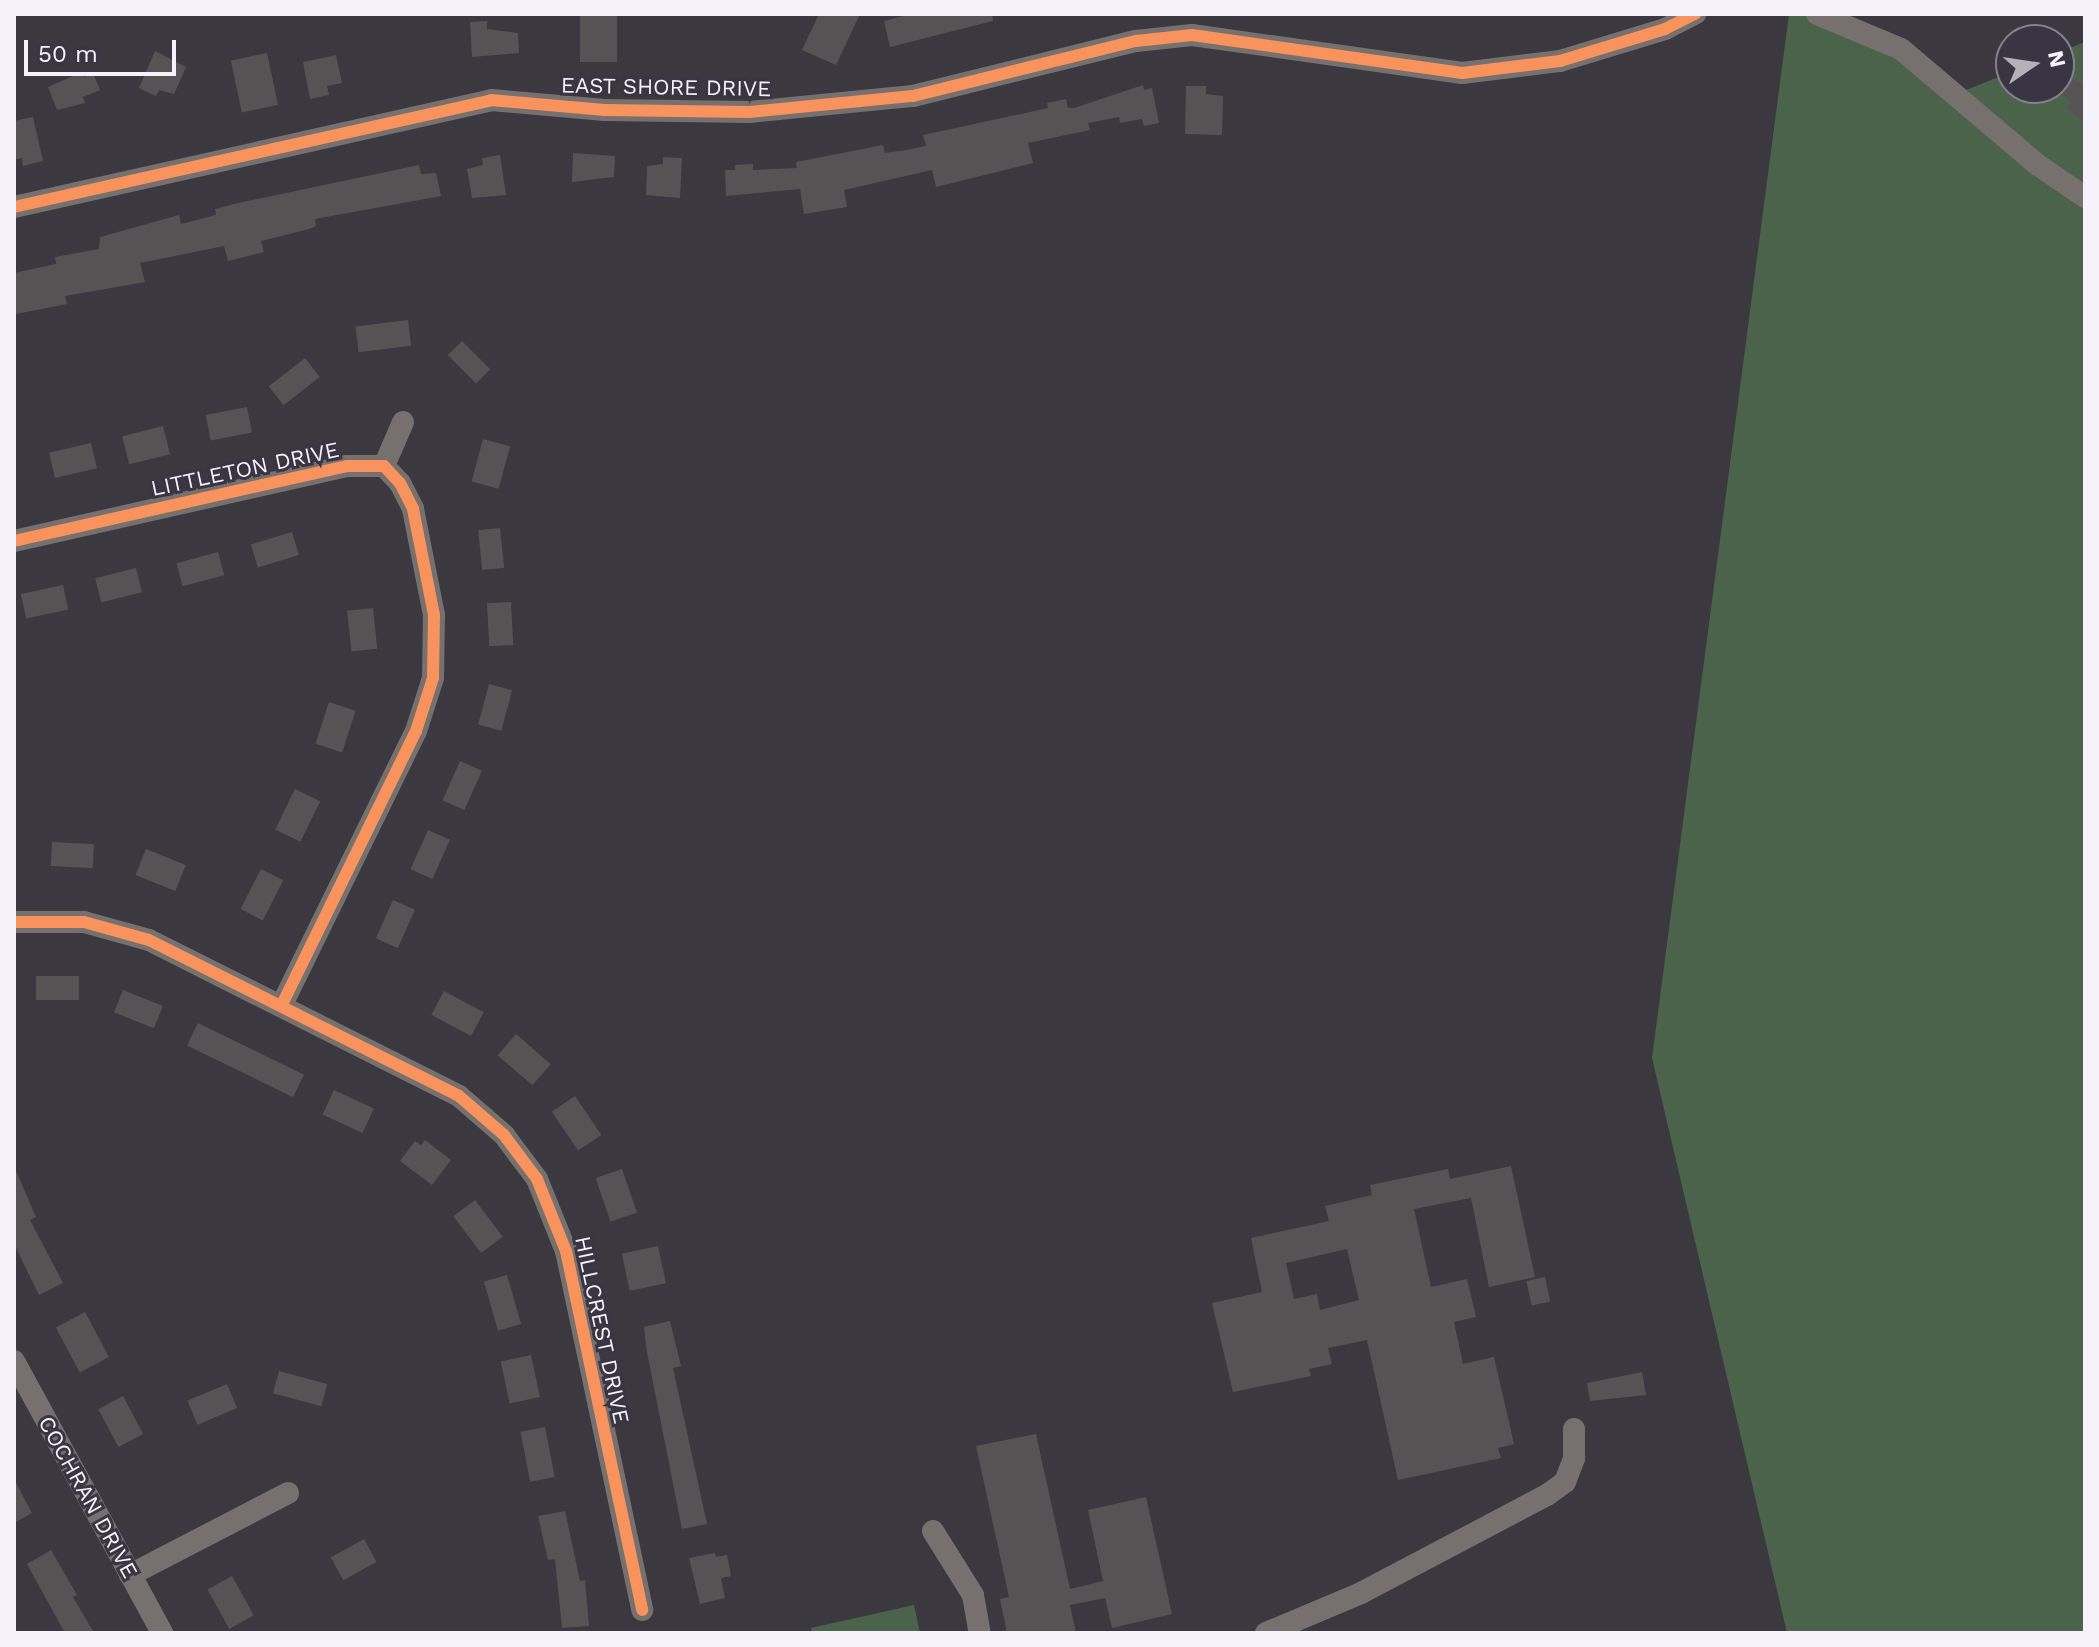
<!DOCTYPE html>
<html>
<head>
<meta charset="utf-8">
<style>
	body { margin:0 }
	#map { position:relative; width:2099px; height:1647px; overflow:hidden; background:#3b383f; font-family:"Work Sans",sans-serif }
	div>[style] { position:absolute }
	.green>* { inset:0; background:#4b634a }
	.building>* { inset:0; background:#575354; transform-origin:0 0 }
	.minor>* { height:22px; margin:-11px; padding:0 11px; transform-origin:11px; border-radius:11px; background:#76706e }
	.cycleway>* { height:12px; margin:-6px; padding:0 6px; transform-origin:6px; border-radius:6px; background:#f8935d }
	span { translate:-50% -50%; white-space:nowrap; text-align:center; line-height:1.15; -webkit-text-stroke:6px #3a3542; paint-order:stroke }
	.street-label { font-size:22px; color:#f6f2fb }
	.frame { position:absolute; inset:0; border:16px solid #f6f2fb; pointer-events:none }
	.north { position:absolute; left:1995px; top:24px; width:80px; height:80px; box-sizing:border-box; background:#3a3542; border:2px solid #85818c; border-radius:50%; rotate:77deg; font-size:22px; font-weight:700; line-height:32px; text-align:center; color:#f6f2fb }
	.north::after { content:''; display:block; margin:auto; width:28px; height:36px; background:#b5b1b9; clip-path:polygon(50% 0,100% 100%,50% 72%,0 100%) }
	.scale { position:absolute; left:24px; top:40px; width:152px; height:36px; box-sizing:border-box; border:4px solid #f6f2fb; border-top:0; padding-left:10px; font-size:24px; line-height:28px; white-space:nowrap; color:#f6f2fb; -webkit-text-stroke:6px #3a3542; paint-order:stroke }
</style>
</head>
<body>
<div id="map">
	<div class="green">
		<div style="clip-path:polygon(1789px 14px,1833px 14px,1951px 96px,2011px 72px,2011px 88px,2059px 88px,2059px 52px,2085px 42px,2085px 1633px,1787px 1633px,1652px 1058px)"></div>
		<div style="clip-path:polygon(914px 1605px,920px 1633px,812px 1633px,811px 1628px)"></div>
	</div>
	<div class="building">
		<div style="left:580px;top:14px;width:37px;height:48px"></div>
		<div style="clip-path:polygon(819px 14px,860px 14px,836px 65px,802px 50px)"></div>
		<div style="clip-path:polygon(911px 14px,992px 14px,993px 21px,890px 47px,884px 21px)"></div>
		<div style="clip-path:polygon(487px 21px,487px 29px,518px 33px,519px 53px,472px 57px,470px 22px)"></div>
		<div style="clip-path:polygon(155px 51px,186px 67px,174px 94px,159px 90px,156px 96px,139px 88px)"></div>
		<div style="left:267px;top:53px;width:53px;height:37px;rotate:78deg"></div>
		<div style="clip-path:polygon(336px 55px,342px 83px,327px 86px,329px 95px,310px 99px,303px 62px)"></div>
		<div style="clip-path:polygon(82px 72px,84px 77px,93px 73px,100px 90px,83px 97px,85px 103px,57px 110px,48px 87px)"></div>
		<div style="clip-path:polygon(2074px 79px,2085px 86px,2085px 122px,2066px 108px,2071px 102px,2061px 93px)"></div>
		<div style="clip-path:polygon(1143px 85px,1144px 90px,1152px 88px,1159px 123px,1144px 126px,1142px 119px,1120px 123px,1119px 117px,1088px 123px,1090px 130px,1028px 143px,1033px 163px,936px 187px,932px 170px,844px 190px,847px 207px,804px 214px,800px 189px,726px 196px,725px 170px,735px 170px,735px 165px,753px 164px,753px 170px,797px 168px,796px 162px,883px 145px,885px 153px,906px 150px,926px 146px,923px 135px,1048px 108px,1047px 103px,1066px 99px,1068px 108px,1074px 108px)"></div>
		<div style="clip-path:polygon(1186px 86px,1206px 86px,1206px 94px,1223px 96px,1222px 135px,1185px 134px)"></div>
		<div style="clip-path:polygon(33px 117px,43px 161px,23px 166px,22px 158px,14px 160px,14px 121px)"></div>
		<div style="clip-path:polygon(573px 153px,615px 156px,614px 177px,572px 182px)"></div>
		<div style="clip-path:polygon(500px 155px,506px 195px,472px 198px,467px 169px,483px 165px,482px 158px)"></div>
		<div style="clip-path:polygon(663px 157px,682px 158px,680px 198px,646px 195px,647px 166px,663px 164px)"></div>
		<div style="clip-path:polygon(419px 165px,421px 174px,436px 173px,441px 196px,315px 219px,316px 226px,309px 229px,261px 241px,264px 252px,228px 261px,224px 246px,140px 263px,145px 282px,65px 296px,67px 304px,16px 314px,14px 273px,56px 264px,55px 257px,99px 249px,100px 237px,179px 215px,181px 224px,216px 215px,215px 209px,234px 204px)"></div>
		<div style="left:408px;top:320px;width:26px;height:53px;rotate:83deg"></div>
		<div style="left:462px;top:341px;width:40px;height:20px;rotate:45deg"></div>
		<div style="left:305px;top:358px;width:24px;height:46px;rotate:52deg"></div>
		<div style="left:247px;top:407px;width:26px;height:42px;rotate:79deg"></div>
		<div style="left:163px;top:426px;width:29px;height:42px;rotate:76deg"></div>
		<div style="left:483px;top:439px;width:28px;height:44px;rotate:15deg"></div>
		<div style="left:91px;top:443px;width:26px;height:43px;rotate:77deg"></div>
		<div style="left:500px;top:528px;width:40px;height:22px;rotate:84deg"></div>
		<div style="left:292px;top:532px;width:24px;height:43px;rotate:73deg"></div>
		<div style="left:218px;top:552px;width:24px;height:43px;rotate:75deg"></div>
		<div style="left:136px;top:568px;width:25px;height:42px;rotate:76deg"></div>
		<div style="left:63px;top:585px;width:25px;height:43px;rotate:78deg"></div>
		<div style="left:511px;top:602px;width:43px;height:24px;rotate:87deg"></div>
		<div style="left:373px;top:608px;width:41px;height:26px;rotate:84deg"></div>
		<div style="left:489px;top:684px;width:24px;height:42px;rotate:15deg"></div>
		<div style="left:329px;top:702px;width:28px;height:44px;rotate:18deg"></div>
		<div style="left:460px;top:761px;width:24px;height:43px;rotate:24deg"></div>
		<div style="left:295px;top:789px;width:28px;height:45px;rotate:26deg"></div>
		<div style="left:428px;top:830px;width:24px;height:43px;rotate:24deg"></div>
		<div style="left:52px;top:842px;width:42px;height:24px;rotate:3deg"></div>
		<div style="left:146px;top:849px;width:43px;height:28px;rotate:22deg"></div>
		<div style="left:261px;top:869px;width:25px;height:45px;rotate:27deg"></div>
		<div style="left:393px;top:900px;width:24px;height:42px;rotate:24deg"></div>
		<div style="left:36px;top:976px;width:43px;height:24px"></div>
		<div style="left:123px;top:990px;width:43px;height:24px;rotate:22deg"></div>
		<div style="left:444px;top:991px;width:45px;height:27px;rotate:28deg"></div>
		<div style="left:198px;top:1023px;width:118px;height:25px;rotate:26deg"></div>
		<div style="left:516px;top:1034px;width:46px;height:28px;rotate:41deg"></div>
		<div style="left:334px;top:1090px;width:44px;height:27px;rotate:25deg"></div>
		<div style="left:575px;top:1096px;width:47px;height:28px;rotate:56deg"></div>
		<div style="clip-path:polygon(425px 1140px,451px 1160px,432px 1185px,400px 1161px,415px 1141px,421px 1145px)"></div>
		<div style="clip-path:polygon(14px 1166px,36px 1217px,30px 1220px,63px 1283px,39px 1295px,14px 1244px)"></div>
		<div style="clip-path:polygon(evenodd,1511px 1166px,1535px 1277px,1489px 1287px,1471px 1198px,1414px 1209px,1431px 1287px,1467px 1279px,1476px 1317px,1454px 1322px,1463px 1364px,1494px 1357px,1514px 1444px,1498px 1448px,1501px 1458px,1398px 1480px,1367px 1340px,1328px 1348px,1332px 1364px,1309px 1369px,1311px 1376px,1233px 1392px,1212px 1303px,1262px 1292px,1251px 1238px,1329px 1221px,1325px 1206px,1372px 1195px,1370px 1185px,1448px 1169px,1450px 1179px,1511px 1166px,1347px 1249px,1359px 1300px,1320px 1310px,1317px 1294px,1294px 1299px,1286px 1263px,1347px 1249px)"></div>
		<div style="left:622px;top:1169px;width:46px;height:28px;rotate:71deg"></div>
		<div style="left:475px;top:1200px;width:46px;height:27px;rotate:53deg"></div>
		<div style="left:658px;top:1246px;width:38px;height:37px;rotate:78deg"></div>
		<div style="left:507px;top:1275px;width:51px;height:24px;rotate:74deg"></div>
		<div style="left:1545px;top:1277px;width:25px;height:19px;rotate:78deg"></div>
		<div style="left:85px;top:1312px;width:51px;height:33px;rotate:62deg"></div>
		<div style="clip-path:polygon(670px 1321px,681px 1366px,673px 1368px,707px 1524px,682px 1529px,646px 1347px,644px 1327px)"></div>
		<div style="left:531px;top:1355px;width:43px;height:31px;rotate:78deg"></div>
		<div style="left:279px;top:1371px;width:50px;height:23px;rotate:15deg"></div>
		<div style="clip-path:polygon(1642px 1372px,1646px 1395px,1590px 1401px,1587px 1383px)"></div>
		<div style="left:227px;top:1384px;width:26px;height:43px;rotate:67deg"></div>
		<div style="left:123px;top:1396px;width:43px;height:28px;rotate:62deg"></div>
		<div style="left:545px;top:1427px;width:51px;height:25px;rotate:79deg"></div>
		<div style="clip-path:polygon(1036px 1434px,1070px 1589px,1103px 1581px,1088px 1510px,1146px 1497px,1172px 1614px,1112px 1628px,1105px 1598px,1070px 1605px,1076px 1633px,1007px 1633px,1000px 1599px,1009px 1597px,976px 1446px)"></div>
		<div style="clip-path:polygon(14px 1479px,32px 1513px,14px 1523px)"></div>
		<div style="clip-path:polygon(565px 1511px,580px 1581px,585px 1580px,589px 1626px,562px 1628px,555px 1559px,548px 1560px,538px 1516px)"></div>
		<div style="left:364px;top:1539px;width:26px;height:38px;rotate:61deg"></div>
		<div style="clip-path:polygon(51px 1550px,77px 1595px,73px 1597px,94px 1633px,65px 1633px,27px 1564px)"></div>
		<div style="clip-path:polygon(715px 1553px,716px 1557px,727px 1555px,731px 1576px,721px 1578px,725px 1598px,700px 1604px,689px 1558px)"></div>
		<div style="left:232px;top:1576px;width:45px;height:28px;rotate:61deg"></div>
	</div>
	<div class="minor">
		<div style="left:1817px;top:14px;width:91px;rotate:22.6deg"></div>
		<div style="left:1901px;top:49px;width:180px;rotate:40.3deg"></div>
		<div style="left:2038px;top:165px;width:57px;rotate:34.2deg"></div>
		<div style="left:14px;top:207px;width:489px;rotate:-12.6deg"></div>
		<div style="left:491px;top:100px;width:114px;rotate:5deg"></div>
		<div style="left:605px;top:110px;width:144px;rotate:0.8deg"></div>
		<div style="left:749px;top:112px;width:165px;rotate:-5.6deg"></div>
		<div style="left:913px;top:96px;width:230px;rotate:-13.9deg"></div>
		<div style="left:1136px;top:41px;width:56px;rotate:-6.1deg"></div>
		<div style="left:1192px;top:35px;width:273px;rotate:8deg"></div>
		<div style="left:1462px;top:73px;width:99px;rotate:-7deg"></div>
		<div style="left:1560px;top:61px;width:110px;rotate:-16.9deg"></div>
		<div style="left:1665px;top:29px;width:34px;rotate:-27deg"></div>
		<div style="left:384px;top:466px;width:48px;rotate:-66.6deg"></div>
		<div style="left:14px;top:541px;width:341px;rotate:-12.7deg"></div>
		<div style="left:347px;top:466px;width:37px"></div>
		<div style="left:384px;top:466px;width:23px;rotate:47deg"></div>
		<div style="left:400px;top:483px;width:29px;rotate:63deg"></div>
		<div style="left:413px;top:509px;width:108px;rotate:78.8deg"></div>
		<div style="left:434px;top:615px;width:63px;rotate:90.9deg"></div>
		<div style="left:433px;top:678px;width:56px;rotate:107.8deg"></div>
		<div style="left:416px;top:731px;width:305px;rotate:116.1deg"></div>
		<div style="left:14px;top:922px;width:70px"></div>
		<div style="left:84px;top:922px;width:67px;rotate:15.5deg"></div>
		<div style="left:149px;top:940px;width:347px;rotate:26.7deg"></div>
		<div style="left:459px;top:1096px;width:60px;rotate:40.9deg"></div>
		<div style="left:504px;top:1135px;width:55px;rotate:53.1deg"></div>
		<div style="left:537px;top:1179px;width:78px;rotate:68.1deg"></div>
		<div style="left:566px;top:1251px;width:367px;rotate:78deg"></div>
		<div style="left:14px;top:1361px;width:310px;rotate:61.4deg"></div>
		<div style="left:933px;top:1531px;width:75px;rotate:58deg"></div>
		<div style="left:973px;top:1595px;width:39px;rotate:80deg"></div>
		<div style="left:130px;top:1575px;width:178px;rotate:-27.4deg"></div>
		<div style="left:1266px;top:1633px;width:103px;rotate:-22.8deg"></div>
		<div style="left:1361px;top:1593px;width:210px;rotate:-27.8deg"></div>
		<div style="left:1547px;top:1495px;width:22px;rotate:-36deg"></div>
		<div style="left:1565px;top:1482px;width:26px;rotate:-69deg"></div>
		<div style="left:1574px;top:1458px;width:29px;rotate:-90deg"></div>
	</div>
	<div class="cycleway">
		<div style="left:14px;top:207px;width:489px;rotate:-12.6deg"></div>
		<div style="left:491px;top:100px;width:114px;rotate:5deg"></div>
		<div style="left:605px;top:110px;width:144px;rotate:0.8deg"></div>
		<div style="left:749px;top:112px;width:165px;rotate:-5.6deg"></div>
		<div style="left:913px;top:96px;width:230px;rotate:-13.9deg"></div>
		<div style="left:1136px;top:41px;width:56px;rotate:-6.1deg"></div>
		<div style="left:1192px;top:35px;width:273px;rotate:8deg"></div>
		<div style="left:1462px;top:73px;width:99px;rotate:-7deg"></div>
		<div style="left:1560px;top:61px;width:110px;rotate:-16.9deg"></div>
		<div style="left:1665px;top:29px;width:34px;rotate:-27deg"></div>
		<div style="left:14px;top:541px;width:341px;rotate:-12.7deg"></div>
		<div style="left:347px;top:466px;width:37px"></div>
		<div style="left:384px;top:466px;width:23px;rotate:47deg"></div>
		<div style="left:400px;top:483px;width:29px;rotate:63deg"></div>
		<div style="left:413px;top:509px;width:108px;rotate:78.8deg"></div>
		<div style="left:434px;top:615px;width:63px;rotate:90.9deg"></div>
		<div style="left:433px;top:678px;width:56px;rotate:107.8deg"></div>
		<div style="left:416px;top:731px;width:305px;rotate:116.1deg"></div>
		<div style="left:14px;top:922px;width:70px"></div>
		<div style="left:84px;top:922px;width:67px;rotate:15.5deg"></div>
		<div style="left:149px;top:940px;width:347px;rotate:26.7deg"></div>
		<div style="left:459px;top:1096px;width:60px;rotate:40.9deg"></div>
		<div style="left:504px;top:1135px;width:55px;rotate:53.1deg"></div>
		<div style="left:537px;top:1179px;width:78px;rotate:68.1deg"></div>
		<div style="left:566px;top:1251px;width:367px;rotate:78deg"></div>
	</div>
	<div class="street-label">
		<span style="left:666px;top:87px;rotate:1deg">EAST SHORE DRIVE</span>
		<span style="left:245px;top:469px;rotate:-12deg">LITTLETON DRIVE</span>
		<span style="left:602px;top:1330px;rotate:78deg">HILLCREST DRIVE</span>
		<span style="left:88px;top:1497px;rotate:61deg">COCHRAN DRIVE</span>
	</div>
	<div class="frame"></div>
	<div class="north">N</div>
	<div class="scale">50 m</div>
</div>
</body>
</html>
